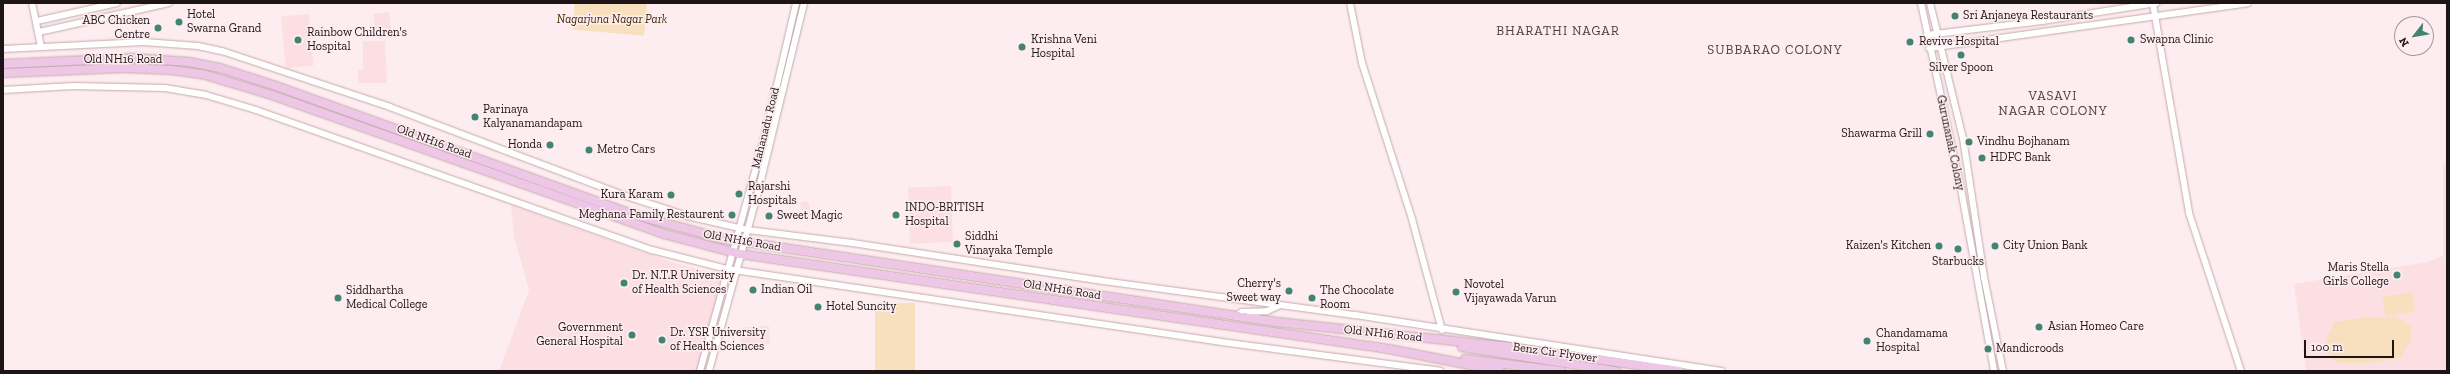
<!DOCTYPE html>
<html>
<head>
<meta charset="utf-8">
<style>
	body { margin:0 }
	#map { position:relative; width:2450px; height:374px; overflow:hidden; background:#feedf0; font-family:"Zilla Slab",serif }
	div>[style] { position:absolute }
	.built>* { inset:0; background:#fcdfe3; transform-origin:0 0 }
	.green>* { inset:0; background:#f8e0bf; transform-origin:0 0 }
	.roads { filter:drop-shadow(0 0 1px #c4aaae) drop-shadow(0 0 1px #c4aaae) }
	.minor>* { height:6px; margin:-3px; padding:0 3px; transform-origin:3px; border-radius:3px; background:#fff }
	.major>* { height:8px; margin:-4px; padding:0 4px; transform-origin:4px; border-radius:4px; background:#eec7e6 }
	.dots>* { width:11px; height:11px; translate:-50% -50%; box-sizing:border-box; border:2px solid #feedf0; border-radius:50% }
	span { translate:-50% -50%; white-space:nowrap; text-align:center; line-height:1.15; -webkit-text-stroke:3px #feedf0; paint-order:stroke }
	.poi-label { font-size:12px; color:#1d1415 }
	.left { translate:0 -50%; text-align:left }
	.right { translate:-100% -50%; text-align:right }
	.park-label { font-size:12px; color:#422900; font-style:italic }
	.street-label { font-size:12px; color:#1d1415 }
	.neighbourhood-label { font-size:13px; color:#503a3e; letter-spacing:1px }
	.frame { position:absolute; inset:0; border:4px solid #1d1415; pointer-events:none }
	.north { position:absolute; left:2394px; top:16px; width:40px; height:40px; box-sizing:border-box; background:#feedf0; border:1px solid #a49698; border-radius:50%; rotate:239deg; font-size:11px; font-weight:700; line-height:16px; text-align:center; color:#1d1415 }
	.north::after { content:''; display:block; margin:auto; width:14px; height:18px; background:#438372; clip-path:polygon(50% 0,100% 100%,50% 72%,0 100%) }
	.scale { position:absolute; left:2304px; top:340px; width:90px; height:18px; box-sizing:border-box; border:2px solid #1d1415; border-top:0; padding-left:5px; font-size:12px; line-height:14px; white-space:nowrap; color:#1d1415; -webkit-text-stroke:3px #feedf0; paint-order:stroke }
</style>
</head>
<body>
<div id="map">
	<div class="built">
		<div style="left:389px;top:12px;width:17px;height:16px;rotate:83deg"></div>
		<div style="left:309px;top:14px;width:52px;height:28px;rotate:85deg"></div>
		<div style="clip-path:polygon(363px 41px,385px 41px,387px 83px,358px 83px,358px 70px,363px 69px)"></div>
		<div style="clip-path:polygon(2443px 163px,2447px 163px,2447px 371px,2306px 371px,2294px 284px,2427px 262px,2443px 256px)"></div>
		<div style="left:951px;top:186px;width:56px;height:43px;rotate:88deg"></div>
		<div style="clip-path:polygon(808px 201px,813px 218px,803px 219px,800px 203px)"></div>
		<div style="clip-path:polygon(511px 205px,668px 261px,723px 276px,704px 371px,499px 371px,529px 290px,514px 237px)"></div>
		<div style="left:769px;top:326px;width:18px;height:29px;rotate:87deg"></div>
	</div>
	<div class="green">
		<div style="left:647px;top:3px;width:33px;height:72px;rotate:95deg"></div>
		<div style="left:2412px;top:292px;width:20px;height:30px;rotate:81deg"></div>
		<div style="left:875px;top:303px;width:40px;height:68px"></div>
		<div style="clip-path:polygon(2367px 317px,2397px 317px,2411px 326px,2411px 339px,2401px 358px,2365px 363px,2337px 363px,2324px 346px,2334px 322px)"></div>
	</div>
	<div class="roads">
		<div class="minor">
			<div style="left:32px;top:3px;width:45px;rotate:78.4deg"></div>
			<div style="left:1350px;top:3px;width:61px;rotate:78.7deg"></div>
			<div style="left:1362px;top:63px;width:164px;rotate:72.2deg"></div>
			<div style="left:1412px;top:219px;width:115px;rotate:74.9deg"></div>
			<div style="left:1921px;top:3px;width:190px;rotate:77.9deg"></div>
			<div style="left:1961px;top:189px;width:185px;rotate:79.7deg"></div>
			<div style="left:1930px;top:3px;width:139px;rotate:76.3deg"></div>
			<div style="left:1963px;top:138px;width:141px;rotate:81.4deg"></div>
			<div style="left:1984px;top:277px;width:96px;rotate:78.6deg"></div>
			<div style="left:2153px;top:4px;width:212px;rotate:80.2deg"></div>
			<div style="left:2189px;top:213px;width:166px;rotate:71.8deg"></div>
			<div style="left:37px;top:21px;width:82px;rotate:-12.7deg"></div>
			<div style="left:39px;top:32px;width:133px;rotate:-12.6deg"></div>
			<div style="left:1927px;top:35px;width:116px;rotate:-6.9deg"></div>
			<div style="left:2042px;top:21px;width:116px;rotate:-8.9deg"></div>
			<div style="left:1929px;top:48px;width:322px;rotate:-8deg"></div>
			<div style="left:3px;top:49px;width:141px;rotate:-2.8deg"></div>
			<div style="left:144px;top:42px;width:54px;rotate:4.2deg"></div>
			<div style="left:198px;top:46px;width:25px;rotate:12deg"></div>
			<div style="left:222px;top:51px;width:177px;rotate:18.4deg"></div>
			<div style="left:390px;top:107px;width:249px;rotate:20.7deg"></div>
			<div style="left:623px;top:195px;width:67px;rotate:18.2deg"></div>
			<div style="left:687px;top:216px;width:63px;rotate:12.9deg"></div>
			<div style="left:748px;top:230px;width:105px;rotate:7.1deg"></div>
			<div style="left:852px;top:243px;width:254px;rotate:8.6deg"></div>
			<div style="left:1103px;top:281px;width:254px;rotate:7.7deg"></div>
			<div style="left:1355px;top:315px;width:371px;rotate:8.7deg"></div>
			<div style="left:3px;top:90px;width:70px;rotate:-3.3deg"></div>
			<div style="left:73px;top:86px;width:92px;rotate:1.2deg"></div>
			<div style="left:165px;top:88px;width:42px;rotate:9.7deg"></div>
			<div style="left:206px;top:95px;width:52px;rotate:16.7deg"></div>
			<div style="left:256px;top:110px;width:420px;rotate:19.5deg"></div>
			<div style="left:652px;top:250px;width:77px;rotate:14.2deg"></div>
			<div style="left:727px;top:269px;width:499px;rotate:8.4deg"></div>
			<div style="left:1221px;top:342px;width:221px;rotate:7.5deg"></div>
			<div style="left:1236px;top:316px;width:7px;rotate:-34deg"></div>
			<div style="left:1242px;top:312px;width:25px;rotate:-2deg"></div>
			<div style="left:1267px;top:311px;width:12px;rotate:-24deg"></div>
			<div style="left:700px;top:371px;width:252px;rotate:-74.6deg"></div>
			<div style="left:767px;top:128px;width:128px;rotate:-76.9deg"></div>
			<div style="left:709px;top:371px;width:190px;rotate:-74.7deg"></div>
			<div style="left:759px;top:188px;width:190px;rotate:-76.3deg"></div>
		</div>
		<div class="major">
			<div style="left:3px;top:64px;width:130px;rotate:-2.6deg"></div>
			<div style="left:133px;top:58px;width:56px;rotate:4.1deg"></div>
			<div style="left:189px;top:62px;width:32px;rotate:11deg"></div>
			<div style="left:220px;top:68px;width:59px;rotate:17.8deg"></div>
			<div style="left:276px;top:86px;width:381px;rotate:19.8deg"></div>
			<div style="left:635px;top:215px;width:92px;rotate:15.1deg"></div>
			<div style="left:724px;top:239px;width:559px;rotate:8.54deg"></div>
			<div style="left:1277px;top:322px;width:227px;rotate:6.1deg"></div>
			<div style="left:1503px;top:346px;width:178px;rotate:8.1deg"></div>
			<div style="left:3px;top:73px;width:120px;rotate:-2.4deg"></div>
			<div style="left:123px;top:68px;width:49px;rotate:2.3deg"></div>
			<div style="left:172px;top:70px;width:34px;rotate:8deg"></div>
			<div style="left:206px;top:75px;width:69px;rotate:16.9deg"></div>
			<div style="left:272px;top:95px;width:416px;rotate:19.5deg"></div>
			<div style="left:664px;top:234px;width:79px;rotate:14.7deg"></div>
			<div style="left:740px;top:254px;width:656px;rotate:8.33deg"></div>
			<div style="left:1389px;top:349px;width:113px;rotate:11.2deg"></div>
			<div style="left:1462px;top:347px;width:156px;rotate:8.9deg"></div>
			<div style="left:1465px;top:359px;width:97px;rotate:7.1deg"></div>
		</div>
	</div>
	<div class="dots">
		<div style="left:1955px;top:16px;background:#438372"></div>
		<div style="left:179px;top:22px;background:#438372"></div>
		<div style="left:158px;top:28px;background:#438372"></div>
		<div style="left:298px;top:40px;background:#438372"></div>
		<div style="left:2131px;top:40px;background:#438372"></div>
		<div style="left:1910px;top:42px;background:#438372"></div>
		<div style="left:1022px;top:47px;background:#438372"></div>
		<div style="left:1961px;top:55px;background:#438372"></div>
		<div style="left:475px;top:117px;background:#438372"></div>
		<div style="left:1930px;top:134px;background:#438372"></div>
		<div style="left:1969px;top:142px;background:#438372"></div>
		<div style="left:550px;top:145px;background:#438372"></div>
		<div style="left:589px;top:150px;background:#438372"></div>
		<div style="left:1982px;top:158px;background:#438372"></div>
		<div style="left:739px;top:194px;background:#438372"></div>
		<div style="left:671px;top:195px;background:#438372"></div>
		<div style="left:732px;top:215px;background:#438372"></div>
		<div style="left:896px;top:215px;background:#438372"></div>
		<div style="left:769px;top:216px;background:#438372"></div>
		<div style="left:957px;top:244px;background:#438372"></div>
		<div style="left:1939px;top:246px;background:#438372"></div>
		<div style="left:1995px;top:246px;background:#438372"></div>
		<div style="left:1958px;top:249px;background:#438372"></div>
		<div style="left:2397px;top:275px;background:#438372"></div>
		<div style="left:624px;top:283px;background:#438372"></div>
		<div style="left:753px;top:290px;background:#438372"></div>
		<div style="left:1289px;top:291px;background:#438372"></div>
		<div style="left:1456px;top:292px;background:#438372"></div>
		<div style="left:338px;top:298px;background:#438372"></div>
		<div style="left:1312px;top:298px;background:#438372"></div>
		<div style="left:818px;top:307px;background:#438372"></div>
		<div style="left:2039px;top:327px;background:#438372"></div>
		<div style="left:632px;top:335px;background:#438372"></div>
		<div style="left:662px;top:340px;background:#438372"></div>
		<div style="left:1867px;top:341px;background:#438372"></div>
		<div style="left:1988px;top:349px;background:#438372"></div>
	</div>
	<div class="poi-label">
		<span class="left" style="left:187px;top:22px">Hotel<br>Swarna Grand</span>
		<span class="left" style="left:1963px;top:16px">Sri Anjaneya Restaurants</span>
		<span class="right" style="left:150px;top:28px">ABC Chicken<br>Centre</span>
		<span class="left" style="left:307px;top:40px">Rainbow Children's<br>Hospital</span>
		<span class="left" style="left:1031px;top:47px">Krishna Veni<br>Hospital</span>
		<span class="left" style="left:2140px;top:40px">Swapna Clinic</span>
		<span class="left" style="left:1919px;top:42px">Revive Hospital</span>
		<span style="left:1961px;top:68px">Silver Spoon</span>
		<span class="left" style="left:483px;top:117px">Parinaya<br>Kalyanamandapam</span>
		<span class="right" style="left:1922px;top:134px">Shawarma Grill</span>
		<span class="left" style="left:1977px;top:142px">Vindhu Bojhanam</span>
		<span class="right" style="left:542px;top:145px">Honda</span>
		<span class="left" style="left:597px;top:150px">Metro Cars</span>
		<span class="left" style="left:1990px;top:158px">HDFC Bank</span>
		<span class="left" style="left:748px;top:194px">Rajarshi<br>Hospitals</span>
		<span class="right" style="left:663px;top:195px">Kura Karam</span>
		<span class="left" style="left:905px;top:215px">INDO-BRITISH<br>Hospital</span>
		<span class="right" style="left:724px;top:215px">Meghana Family Restaurent</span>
		<span class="left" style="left:777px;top:216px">Sweet Magic</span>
		<span class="left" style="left:965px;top:244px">Siddhi<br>Vinayaka Temple</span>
		<span class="right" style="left:1931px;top:246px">Kaizen's Kitchen</span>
		<span class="left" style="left:2003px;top:246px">City Union Bank</span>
		<span style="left:1958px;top:262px">Starbucks</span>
		<span class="right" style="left:2389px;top:275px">Maris Stella<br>Girls College</span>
		<span class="left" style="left:632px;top:283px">Dr. N.T.R University<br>of Health Sciences</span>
		<span class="right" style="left:1281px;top:291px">Cherry's<br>Sweet way</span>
		<span class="left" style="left:1464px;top:292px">Novotel<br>Vijayawada Varun</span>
		<span class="left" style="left:761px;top:290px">Indian Oil</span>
		<span class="left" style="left:346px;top:298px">Siddhartha<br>Medical College</span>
		<span class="left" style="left:1320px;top:298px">The Chocolate<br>Room</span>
		<span class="left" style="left:826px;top:307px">Hotel Suncity</span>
		<span class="left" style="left:2048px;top:327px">Asian Homeo Care</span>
		<span class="right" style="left:623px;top:335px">Government<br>General Hospital</span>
		<span class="left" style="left:670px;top:340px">Dr. YSR University<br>of Health Sciences</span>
		<span class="left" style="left:1876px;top:341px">Chandamama<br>Hospital</span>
		<span class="left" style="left:1996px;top:349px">Mandicroods</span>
	</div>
	<div class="park-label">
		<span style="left:612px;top:20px">Nagarjuna Nagar Park</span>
	</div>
	<div class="street-label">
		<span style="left:123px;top:60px">Old NH16 Road</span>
		<span style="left:766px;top:128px;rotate:-76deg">Mahanadu Road</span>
		<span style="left:434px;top:142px;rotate:20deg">Old NH16 Road</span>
		<span style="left:1950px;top:143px;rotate:78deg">Gurunanak Colony</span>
		<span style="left:742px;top:241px;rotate:10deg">Old NH16 Road</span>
		<span style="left:1062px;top:290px;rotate:9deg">Old NH16 Road</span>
		<span style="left:1383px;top:334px;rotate:6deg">Old NH16 Road</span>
		<span style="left:1555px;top:353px;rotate:8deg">Benz Cir Flyover</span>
	</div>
	<div class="neighbourhood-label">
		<span style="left:1558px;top:31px">BHARATHI NAGAR</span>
		<span style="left:1775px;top:50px">SUBBARAO COLONY</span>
		<span style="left:2053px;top:104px">VASAVI<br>NAGAR COLONY</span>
	</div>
	<div class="frame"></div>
	<div class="north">N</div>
	<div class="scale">100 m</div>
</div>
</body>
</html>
